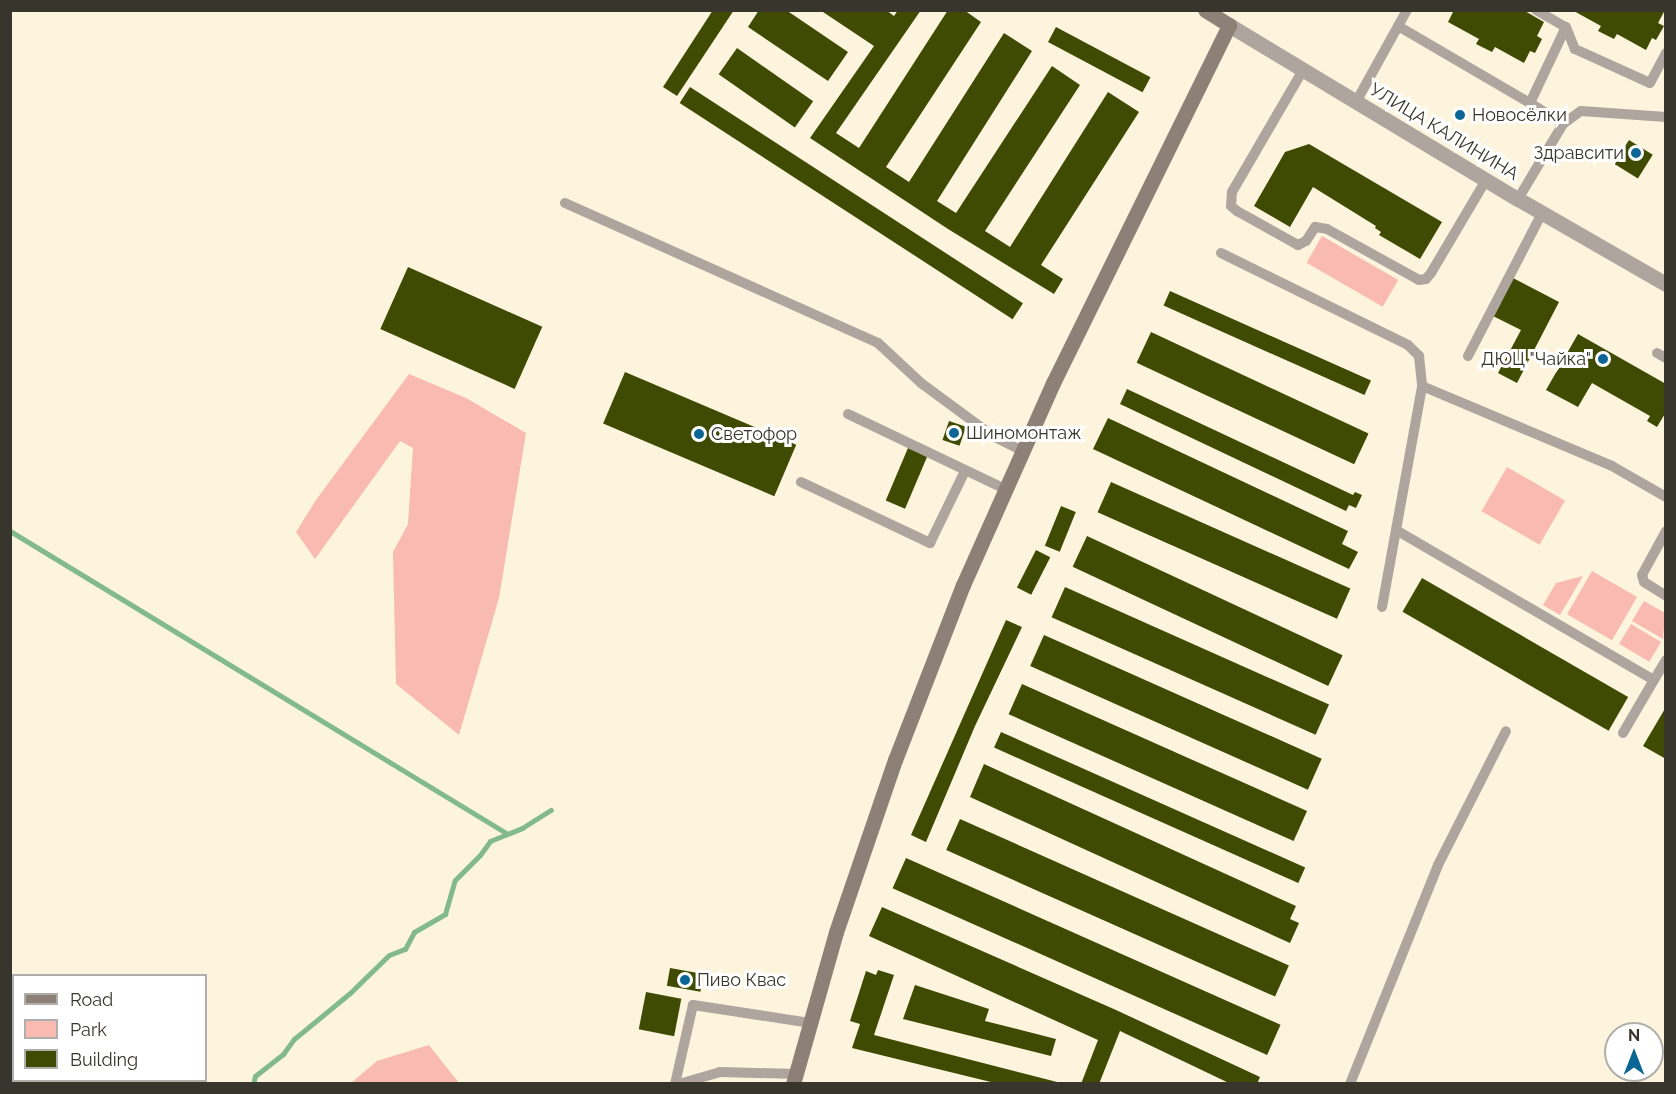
<!DOCTYPE html>
<html>
<head>
<meta charset="utf-8">
<style>
	body { margin:0 }
	#map { position:relative; width:1676px; height:1094px; overflow:hidden; background:#fdf4dd; font-family:Raleway,sans-serif }
	div>[style] { position:absolute }
	.green>* { inset:0; background:#f9bab1; transform-origin:0 0 }
	.stream>* { height:5px; margin:-2.5px; padding:0 2.5px; transform-origin:2.5px; border-radius:2.5px; background:#82ba8c }
	.building>* { inset:0; background:#3f4a03; transform-origin:0 0 }
	.service>* { height:10px; margin:-5px; padding:0 5px; transform-origin:5px; border-radius:5px; background:#afa59f }
	.tertiary>* { height:15px; margin:-7.5px; padding:0 7.5px; transform-origin:7.5px; border-radius:7.5px; background:#afa59f }
	.secondary>* { height:15px; margin:-7.5px; padding:0 7.5px; transform-origin:7.5px; border-radius:7.5px; background:#8d8076 }
	.dots>* { width:16px; height:16px; translate:-50% -50%; box-sizing:border-box; border:3px solid #fff; border-radius:50% }
	span { translate:-50% -50%; white-space:nowrap; text-align:center; line-height:1.15; -webkit-text-stroke:6px #fff; paint-order:stroke }
	.poi-label { font-size:18px; color:#38352c }
	.left { translate:0 -50%; text-align:left }
	.right { translate:-100% -50%; text-align:right }
	.street-label { font-size:18px; color:#38352c }
	.frame { position:absolute; inset:0; border:12px solid #38352c; pointer-events:none }
	.legend { position:absolute; left:12px; top:974px; width:195px; height:108px; box-sizing:border-box; background:#fff; border:2px solid #afaeab; margin:0; padding:8px 10px; list-style:none; font-size:18px; color:#38352c }
	.legend li { display:flex; align-items:center; gap:12px; height:30px }
	.legend b { width:30px; border:2px solid #afaeab }
	.north { position:absolute; left:1604px; top:1022px; width:60px; height:60px; box-sizing:border-box; background:#fff; border:2px solid #afaeab; border-radius:50%; rotate:0deg; font-size:16px; font-weight:700; line-height:24px; text-align:center; color:#38352c }
	.north::after { content:''; display:block; margin:auto; width:21px; height:27px; background:#0b6696; clip-path:polygon(50% 0,100% 100%,50% 72%,0 100%) }
</style>
</head>
<body>
<div id="map">
	<div class="green">
		<div style="left:1322px;top:236px;width:88px;height:31px;rotate:30deg"></div>
		<div style="clip-path:polygon(409px 374px,466px 398px,526px 433px,499px 598px,459px 735px,396px 684px,393px 552px,408px 524px,413px 448px,400px 441px,315px 559px,296px 532px,316px 500px)"></div>
		<div style="left:1507px;top:467px;width:67px;height:51px;rotate:30deg"></div>
		<div style="left:1592px;top:571px;width:52px;height:50px;rotate:30deg"></div>
		<div style="clip-path:polygon(1583px 576px,1560px 615px,1543px 605px,1556px 583px)"></div>
		<div style="clip-path:polygon(1644px 601px,1665px 613px,1663px 639px,1632px 621px)"></div>
		<div style="left:1631px;top:624px;width:35px;height:23px;rotate:31deg"></div>
		<div style="clip-path:polygon(429px 1045px,459px 1083px,351px 1083px,377px 1061px)"></div>
	</div>
	<div class="stream">
		<div style="left:10px;top:531px;width:581px;rotate:31.34deg"></div>
		<div style="left:253px;top:1084px;width:8px;rotate:-76deg"></div>
		<div style="left:255px;top:1076px;width:36px;rotate:-38deg"></div>
		<div style="left:283px;top:1054px;width:19px;rotate:-54deg"></div>
		<div style="left:294px;top:1039px;width:72px;rotate:-39.4deg"></div>
		<div style="left:350px;top:993px;width:54px;rotate:-44.3deg"></div>
		<div style="left:389px;top:955px;width:17px;rotate:-21deg"></div>
		<div style="left:405px;top:949px;width:19px;rotate:-62deg"></div>
		<div style="left:414px;top:932px;width:36px;rotate:-30deg"></div>
		<div style="left:445px;top:914px;width:35px;rotate:-74deg"></div>
		<div style="left:455px;top:880px;width:35px;rotate:-45deg"></div>
		<div style="left:480px;top:855px;width:17px;rotate:-54deg"></div>
		<div style="left:490px;top:841px;width:35px;rotate:-22deg"></div>
		<div style="left:522px;top:828px;width:34px;rotate:-32deg"></div>
	</div>
	<div class="building">
		<div style="clip-path:polygon(713px 10px,734px 10px,677px 96px,663px 87px)"></div>
		<div style="clip-path:polygon(759px 10px,786px 10px,848px 52px,828px 81px,748px 27px)"></div>
		<div style="clip-path:polygon(820px 10px,886px 10px,894px 16px,898px 10px,921px 10px,836px 133px,859px 148px,948px 10px,964px 10px,981px 22px,886px 167px,909px 182px,1004px 33px,1032px 51px,937px 201px,956px 213px,1052px 66px,1080px 85px,985px 231px,1010px 247px,1108px 92px,1139px 112px,1041px 265px,1063px 279px,1054px 294px,948px 229px,810px 138px,874px 46px)"></div>
		<div style="clip-path:polygon(1454px 10px,1523px 10px,1544px 22px,1537px 36px,1542px 39px,1535px 53px,1530px 51px,1524px 63px,1495px 47px,1492px 52px,1476px 44px,1479px 39px,1448px 22px)"></div>
		<div style="clip-path:polygon(1572px 10px,1665px 10px,1658px 23px,1664px 26px,1656px 40px,1652px 38px,1646px 50px,1617px 34px,1614px 39px,1598px 31px,1601px 26px)"></div>
		<div style="left:1056px;top:27px;width:107px;height:17px;rotate:28deg"></div>
		<div style="left:737px;top:48px;width:93px;height:32px;rotate:35deg"></div>
		<div style="left:690px;top:87px;width:397px;height:19px;rotate:33deg"></div>
		<div style="left:1629px;top:140px;width:28px;height:28px;rotate:32deg"></div>
		<div style="clip-path:polygon(1309px 144px,1442px 222px,1420px 259px,1379px 235px,1381px 232px,1375px 228px,1376px 226px,1313px 187px,1290px 227px,1254px 206px,1285px 152px)"></div>
		<div style="left:408px;top:267px;width:147px;height:68px;rotate:24deg"></div>
		<div style="clip-path:polygon(1513px 278px,1559px 302px,1517px 383px,1498px 373px,1521px 330px,1493px 316px)"></div>
		<div style="left:1170px;top:291px;width:220px;height:16px;rotate:24deg"></div>
		<div style="left:1151px;top:332px;width:240px;height:34px;rotate:25deg"></div>
		<div style="clip-path:polygon(1578px 334px,1666px 384px,1666px 412px,1657px 427px,1647px 421px,1650px 416px,1592px 383px,1578px 407px,1546px 390px)"></div>
		<div style="left:625px;top:372px;width:186px;height:56px;rotate:23deg"></div>
		<div style="clip-path:polygon(1127px 389px,1353px 495px,1355px 492px,1362px 495px,1356px 508px,1349px 505px,1346px 511px,1120px 404px)"></div>
		<div style="clip-path:polygon(1108px 418px,1348px 531px,1342px 544px,1358px 552px,1349px 569px,1093px 449px)"></div>
		<div style="left:949px;top:421px;width:18px;height:20px;rotate:19deg"></div>
		<div style="left:908px;top:448px;width:21px;height:57px;rotate:23deg"></div>
		<div style="left:1111px;top:482px;width:262px;height:33px;rotate:24deg"></div>
		<div style="left:1061px;top:506px;width:16px;height:43px;rotate:22deg"></div>
		<div style="left:1087px;top:536px;width:282px;height:34px;rotate:25deg"></div>
		<div style="left:1036px;top:550px;width:16px;height:42px;rotate:27deg"></div>
		<div style="left:1422px;top:578px;width:238px;height:39px;rotate:30deg"></div>
		<div style="left:1065px;top:587px;width:289px;height:33px;rotate:24deg"></div>
		<div style="clip-path:polygon(1006px 620px,1022px 627px,975px 726px,926px 842px,911px 835px)"></div>
		<div style="left:1044px;top:635px;width:304px;height:34px;rotate:24deg"></div>
		<div style="left:1022px;top:684px;width:312px;height:33px;rotate:24deg"></div>
		<div style="clip-path:polygon(1666px 707px,1666px 759px,1643px 746px)"></div>
		<div style="left:1001px;top:732px;width:333px;height:17px;rotate:24deg"></div>
		<div style="clip-path:polygon(984px 764px,1296px 906px,1290px 919px,1299px 923px,1290px 943px,970px 797px)"></div>
		<div style="left:960px;top:819px;width:360px;height:34px;rotate:24deg"></div>
		<div style="left:906px;top:858px;width:410px;height:33px;rotate:24deg"></div>
		<div style="clip-path:polygon(882px 907px,1116px 1010px,1260px 1077px,1257px 1084px,1231px 1084px,1120px 1031px,1099px 1084px,1081px 1084px,1098px 1040px,869px 936px)"></div>
		<div style="left:670px;top:968px;width:34px;height:18px;rotate:10deg"></div>
		<div style="clip-path:polygon(878px 970px,894px 975px,874px 1035px,1065px 1084px,999px 1084px,852px 1048px,860px 1024px,850px 1021px,866px 971px,876px 975px)"></div>
		<div style="clip-path:polygon(915px 985px,989px 1009px,985px 1021px,1056px 1039px,1051px 1056px,903px 1019px)"></div>
		<div style="left:646px;top:992px;width:36px;height:38px;rotate:11deg"></div>
	</div>
	<div class="service">
		<div style="left:1536px;top:10px;width:34px;rotate:30deg"></div>
		<div style="left:1566px;top:27px;width:24px;rotate:68deg"></div>
		<div style="left:1575px;top:49px;width:82px;rotate:24.4deg"></div>
		<div style="left:1650px;top:83px;width:34px;rotate:-62deg"></div>
		<div style="left:1398px;top:26px;width:153px;rotate:30.3deg"></div>
		<div style="left:1530px;top:103px;width:84px;rotate:-64.7deg"></div>
		<div style="left:1303px;top:70px;width:141px;rotate:120.2deg"></div>
		<div style="left:1232px;top:192px;width:14px;rotate:94deg"></div>
		<div style="left:1231px;top:206px;width:8px;rotate:40deg"></div>
		<div style="left:1237px;top:211px;width:70px;rotate:29.1deg"></div>
		<div style="left:1298px;top:245px;width:9px;rotate:-27deg"></div>
		<div style="left:1306px;top:241px;width:17px;rotate:-57deg"></div>
		<div style="left:1315px;top:227px;width:12px;rotate:9deg"></div>
		<div style="left:1327px;top:229px;width:105px;rotate:29deg"></div>
		<div style="left:1419px;top:280px;width:7px;rotate:-8deg"></div>
		<div style="left:1426px;top:279px;width:8px;rotate:-50deg"></div>
		<div style="left:1431px;top:273px;width:108px;rotate:-59.4deg"></div>
		<div style="left:1356px;top:102px;width:105px;rotate:-61deg"></div>
		<div style="left:1530px;top:103px;width:39px;rotate:32deg"></div>
		<div style="left:1518px;top:199px;width:87px;rotate:-59deg"></div>
		<div style="left:1563px;top:124px;width:22px;rotate:-36deg"></div>
		<div style="left:1581px;top:111px;width:85px;rotate:4deg"></div>
		<div style="left:565px;top:203px;width:343px;rotate:24.1deg"></div>
		<div style="left:878px;top:343px;width:59px;rotate:42.9deg"></div>
		<div style="left:921px;top:383px;width:89px;rotate:36.4deg"></div>
		<div style="left:993px;top:436px;width:33px;rotate:27deg"></div>
		<div style="left:1221px;top:253px;width:208px;rotate:26.2deg"></div>
		<div style="left:1408px;top:345px;width:16px;rotate:45deg"></div>
		<div style="left:1419px;top:356px;width:30px;rotate:84deg"></div>
		<div style="left:1422px;top:386px;width:206px;rotate:22.8deg"></div>
		<div style="left:1612px;top:466px;width:62px;rotate:29.9deg"></div>
		<div style="left:1657px;top:353px;width:10px;rotate:29deg"></div>
		<div style="left:1468px;top:356px;width:161px;rotate:-62.6deg"></div>
		<div style="left:848px;top:414px;width:174px;rotate:25.5deg"></div>
		<div style="left:801px;top:482px;width:143px;rotate:25.3deg"></div>
		<div style="left:930px;top:543px;width:80px;rotate:-64.1deg"></div>
		<div style="left:1396px;top:530px;width:298px;rotate:30.2deg"></div>
		<div style="left:1654px;top:680px;width:23px;rotate:-59deg"></div>
		<div style="left:1666px;top:531px;width:50px;rotate:118.6deg"></div>
		<div style="left:1642px;top:575px;width:7px;rotate:74deg"></div>
		<div style="left:1644px;top:582px;width:26px;rotate:32deg"></div>
		<div style="left:1382px;top:607px;width:225px;rotate:-79.7deg"></div>
		<div style="left:1623px;top:733px;width:61px;rotate:-59.7deg"></div>
		<div style="left:675px;top:1084px;width:81px;rotate:-77.2deg"></div>
		<div style="left:693px;top:1005px;width:118px;rotate:8.7deg"></div>
		<div style="left:679px;top:1084px;width:43px;rotate:-16.3deg"></div>
		<div style="left:720px;top:1072px;width:76px;rotate:1.5deg"></div>
		<div style="left:1350px;top:1084px;width:236px;rotate:-68.1deg"></div>
		<div style="left:1438px;top:865px;width:150px;rotate:-63.1deg"></div>
	</div>
	<div class="tertiary">
		<div style="left:1229px;top:25px;width:337px;rotate:31.1deg"></div>
		<div style="left:1518px;top:199px;width:171px;rotate:29.9deg"></div>
	</div>
	<div class="secondary">
		<div style="left:793px;top:1084px;width:158px;rotate:-74.2deg"></div>
		<div style="left:836px;top:932px;width:182px;rotate:-71.1deg"></div>
		<div style="left:895px;top:760px;width:188px;rotate:-68.8deg"></div>
		<div style="left:963px;top:585px;width:221px;rotate:-66deg"></div>
		<div style="left:1053px;top:383px;width:399px;rotate:-63.8deg"></div>
		<div style="left:1229px;top:25px;width:28px;rotate:-148deg"></div>
	</div>
	<div class="dots">
		<div style="left:1460px;top:115px;background:#0b6696"></div>
		<div style="left:1636px;top:153px;background:#0b6696"></div>
		<div style="left:1603px;top:359px;background:#0b6696"></div>
		<div style="left:954px;top:433px;background:#0b6696"></div>
		<div style="left:699px;top:434px;background:#0b6696"></div>
		<div style="left:685px;top:980px;background:#0b6696"></div>
	</div>
	<div class="poi-label">
		<span class="left" style="left:1472px;top:115px">Новосёлки</span>
		<span class="right" style="left:1624px;top:153px">Здравсити</span>
		<span class="right" style="left:1591px;top:359px">ДЮЦ "Чайка"</span>
		<span class="left" style="left:966px;top:433px">Шиномонтаж</span>
		<span class="left" style="left:711px;top:434px">Светофор</span>
		<span class="left" style="left:697px;top:980px">Пиво Квас</span>
	</div>
	<div class="street-label">
		<span style="left:1444px;top:132px;rotate:31deg">УЛИЦА КАЛИНИНА</span>
	</div>
	<div class="frame"></div>
	<ul class="legend">
	<li><b style="height:8px;background:#8d8076"></b>Road</li>
	<li><b style="height:16px;background:#f9bab1"></b>Park</li>
	<li><b style="height:16px;background:#3f4a03"></b>Building</li>
	</ul>
	<div class="north">N</div>
</div>
</body>
</html>
